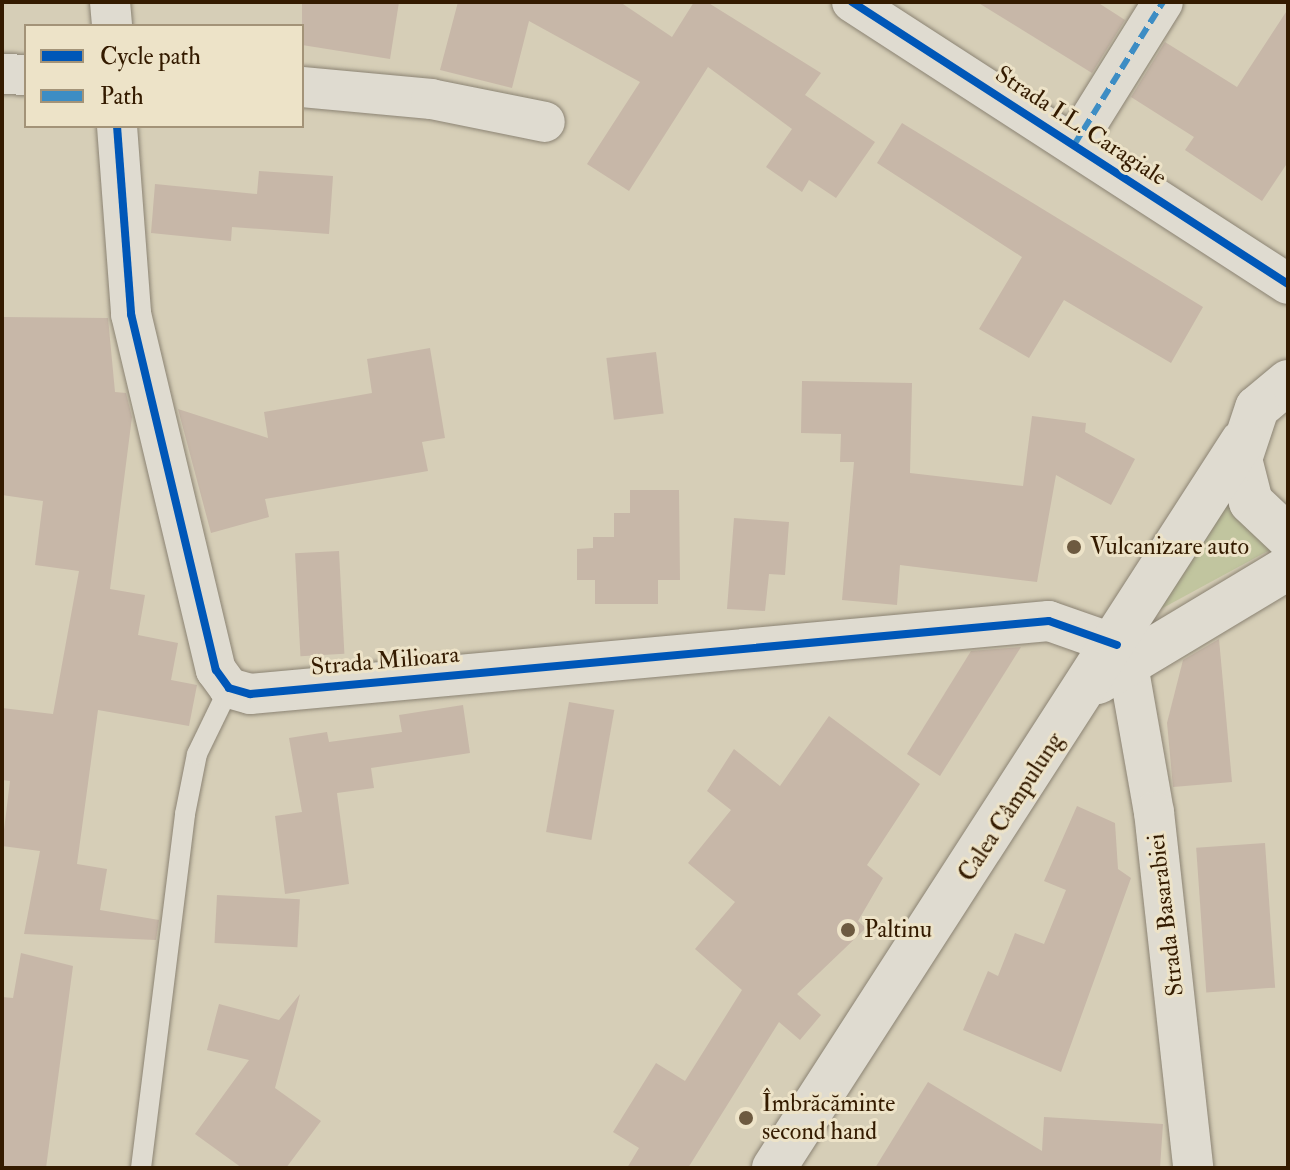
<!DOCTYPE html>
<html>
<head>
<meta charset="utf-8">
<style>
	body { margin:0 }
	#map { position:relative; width:1290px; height:1170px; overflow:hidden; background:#d6ceb7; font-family:"IM FELL Double Pica",serif }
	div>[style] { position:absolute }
	.green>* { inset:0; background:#c1c59f }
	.building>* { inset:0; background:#c7b7a8; transform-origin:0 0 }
	.roads { filter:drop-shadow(0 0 2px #8b8373) drop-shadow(0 0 2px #8b8373) }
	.lane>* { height:20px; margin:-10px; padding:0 10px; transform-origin:10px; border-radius:10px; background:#dfdbd0 }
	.street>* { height:40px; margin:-20px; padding:0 20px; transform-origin:20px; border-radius:20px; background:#dfdbd0 }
	.secondary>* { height:44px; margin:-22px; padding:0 22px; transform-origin:22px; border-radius:22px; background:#dfdbd0 }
	.quiet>* { height:6px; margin-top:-3px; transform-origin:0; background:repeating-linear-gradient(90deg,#3d8dc4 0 12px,transparent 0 18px) }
	.cycleway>* { height:8px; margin:-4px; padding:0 4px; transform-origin:4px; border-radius:4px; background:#0057b8 }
	.dots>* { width:22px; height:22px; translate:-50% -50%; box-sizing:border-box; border:4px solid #ede3c8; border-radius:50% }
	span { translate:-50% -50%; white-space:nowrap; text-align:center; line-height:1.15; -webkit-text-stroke:6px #ede3c8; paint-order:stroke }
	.street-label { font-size:24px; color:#341b00 }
	.poi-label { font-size:24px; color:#341b00 }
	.left { translate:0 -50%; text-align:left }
	.frame { position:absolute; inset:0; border:4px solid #341b00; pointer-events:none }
	.legend { position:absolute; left:24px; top:24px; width:280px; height:104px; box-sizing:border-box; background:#ede3c8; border:2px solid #a39378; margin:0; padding:10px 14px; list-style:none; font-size:24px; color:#341b00 }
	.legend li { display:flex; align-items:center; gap:16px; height:40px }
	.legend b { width:40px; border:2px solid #a39378 }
</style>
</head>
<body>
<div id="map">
	<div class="green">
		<div style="clip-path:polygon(1231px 495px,1275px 547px,1148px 616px)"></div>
	</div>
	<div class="building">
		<div style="clip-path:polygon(302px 2px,399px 2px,390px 59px,302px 45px)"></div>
		<div style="clip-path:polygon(458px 2px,620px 2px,672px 37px,694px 2px,707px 2px,821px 73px,805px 95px,875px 142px,836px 198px,809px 180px,802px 192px,766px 167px,792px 129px,708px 67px,629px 191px,587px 164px,640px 82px,529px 21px,512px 88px,440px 70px)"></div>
		<div style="clip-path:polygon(977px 2px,1097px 2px,1125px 20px,1092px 73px)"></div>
		<div style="clip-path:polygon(1288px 9px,1288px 162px,1262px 201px,1185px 150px,1194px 137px,1131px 97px,1165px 42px,1237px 87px)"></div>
		<div style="clip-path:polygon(902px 123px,1203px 307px,1171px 363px,1064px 300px,1029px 358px,979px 329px,1022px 257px,877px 163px)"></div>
		<div style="clip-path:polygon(259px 171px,333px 176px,329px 234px,232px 227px,231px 241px,151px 233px,155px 184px,257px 194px)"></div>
		<div style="clip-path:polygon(2px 317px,108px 318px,115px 392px,126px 393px,132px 417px,110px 589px,145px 595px,138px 635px,178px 643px,171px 680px,197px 685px,189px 726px,98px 710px,77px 864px,107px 869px,100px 910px,159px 920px,156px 940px,24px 934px,40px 851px,2px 846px,10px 781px,2px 780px,2px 708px,53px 714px,79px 571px,35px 565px,43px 501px,2px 495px)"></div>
		<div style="clip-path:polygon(430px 348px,445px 438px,422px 442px,428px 471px,265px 499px,269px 517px,211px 533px,178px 409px,268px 438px,264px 412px,372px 393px,367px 359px)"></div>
		<div style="left:656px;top:352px;width:62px;height:50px;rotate:83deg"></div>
		<div style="clip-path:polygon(802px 381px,912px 383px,910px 473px,1023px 486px,1032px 416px,1086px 423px,1085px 432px,1135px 459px,1111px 505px,1056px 475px,1037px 582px,900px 565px,897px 605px,842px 600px,854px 462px,840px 462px,841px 434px,801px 433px)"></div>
		<div style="clip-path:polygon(630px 490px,679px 490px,680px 580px,658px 580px,658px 604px,595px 604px,595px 580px,577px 580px,577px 549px,593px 548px,593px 537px,614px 537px,614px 513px,630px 513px)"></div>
		<div style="clip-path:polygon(734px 518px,789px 522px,785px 575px,769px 574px,765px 611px,727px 609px)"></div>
		<div style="left:339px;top:551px;width:103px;height:44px;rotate:87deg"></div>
		<div style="clip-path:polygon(1219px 639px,1232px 782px,1173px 787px,1167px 723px,1183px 660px)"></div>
		<div style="clip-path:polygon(1021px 647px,940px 776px,907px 754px,971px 651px)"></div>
		<div style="left:569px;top:702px;width:46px;height:132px;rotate:10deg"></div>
		<div style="clip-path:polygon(463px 705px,470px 753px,371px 768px,374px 788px,337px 793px,349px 884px,285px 894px,275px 816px,302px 812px,289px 738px,327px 732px,329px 742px,402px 732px,399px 715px)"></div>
		<div style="clip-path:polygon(829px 716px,920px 784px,867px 865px,883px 878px,858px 921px,866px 928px,797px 994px,821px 1015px,800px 1040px,779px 1022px,688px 1168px,627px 1168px,639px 1148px,613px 1132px,656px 1063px,685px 1081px,742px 990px,695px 949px,735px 902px,688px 863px,731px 810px,707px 791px,734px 749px,780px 786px)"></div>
		<div style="clip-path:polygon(1077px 806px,1115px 823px,1118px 869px,1131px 878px,1061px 1072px,963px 1030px,988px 971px,998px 976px,1015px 933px,1044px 944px,1066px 890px,1044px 881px)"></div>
		<div style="left:1265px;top:843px;width:145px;height:69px;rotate:86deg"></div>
		<div style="left:217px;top:895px;width:83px;height:48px;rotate:3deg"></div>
		<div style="clip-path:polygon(21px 953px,73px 966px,46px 1168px,2px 1168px,2px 997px,13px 998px)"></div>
		<div style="clip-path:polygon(300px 994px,275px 1088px,321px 1121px,286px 1168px,242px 1168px,195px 1134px,249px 1060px,207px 1050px,219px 1004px,279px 1020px)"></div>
		<div style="clip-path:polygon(928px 1082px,1042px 1151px,1044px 1117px,1163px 1124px,1160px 1168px,875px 1168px)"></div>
	</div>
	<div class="roads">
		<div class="lane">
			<div style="left:141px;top:1168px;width:357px;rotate:-82.9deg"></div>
			<div style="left:185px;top:814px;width:61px;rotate:-78.7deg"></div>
			<div style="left:197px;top:754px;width:73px;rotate:-64.1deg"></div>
		</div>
		<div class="street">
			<div style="left:110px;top:2px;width:24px;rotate:85deg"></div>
			<div style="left:852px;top:2px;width:519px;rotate:32.89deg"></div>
			<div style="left:2px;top:74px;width:24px;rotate:2deg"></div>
			<div style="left:302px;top:87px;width:130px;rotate:5.3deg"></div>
			<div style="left:431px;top:99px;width:116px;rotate:11.4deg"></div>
			<div style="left:117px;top:126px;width:189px;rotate:85.7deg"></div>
			<div style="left:131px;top:314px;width:366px;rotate:76.6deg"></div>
			<div style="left:216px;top:670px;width:22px;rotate:54deg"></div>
			<div style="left:229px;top:688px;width:22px;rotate:16deg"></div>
			<div style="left:250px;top:694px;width:802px;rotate:-5.22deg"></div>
			<div style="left:1049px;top:621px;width:72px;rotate:19.4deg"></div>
			<div style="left:1074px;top:145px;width:168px;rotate:-58.1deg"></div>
			<div style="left:1128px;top:665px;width:149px;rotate:80deg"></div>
			<div style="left:1154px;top:812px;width:358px;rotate:83.7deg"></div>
		</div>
		<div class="secondary">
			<div style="left:1288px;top:382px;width:40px;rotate:140deg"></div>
			<div style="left:1257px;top:408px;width:54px;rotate:108.4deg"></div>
			<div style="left:1240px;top:459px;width:44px;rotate:75.7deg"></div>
			<div style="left:1251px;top:502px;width:51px;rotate:43.4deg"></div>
			<div style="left:1098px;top:682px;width:222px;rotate:-31deg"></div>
			<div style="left:774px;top:1168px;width:864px;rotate:-57.19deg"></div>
		</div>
	</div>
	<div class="quiet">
		<div style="left:1074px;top:145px;width:168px;rotate:-58.1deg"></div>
	</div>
	<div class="cycleway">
		<div style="left:852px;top:2px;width:519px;rotate:32.89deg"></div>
		<div style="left:117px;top:126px;width:189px;rotate:85.7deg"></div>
		<div style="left:131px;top:314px;width:366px;rotate:76.6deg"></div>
		<div style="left:216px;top:670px;width:22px;rotate:54deg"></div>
		<div style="left:229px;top:688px;width:22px;rotate:16deg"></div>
		<div style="left:250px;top:694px;width:802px;rotate:-5.22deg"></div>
		<div style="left:1049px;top:621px;width:72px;rotate:19.4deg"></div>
	</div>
	<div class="dots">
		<div style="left:1074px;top:547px;background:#6d5a40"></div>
		<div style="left:848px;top:930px;background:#6d5a40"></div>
		<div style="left:746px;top:1118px;background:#6d5a40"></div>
	</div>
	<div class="street-label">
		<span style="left:1081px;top:126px;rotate:33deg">Strada I.L. Caragiale</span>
		<span style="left:385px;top:661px;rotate:-5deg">Strada Milioara</span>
		<span style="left:1011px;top:807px;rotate:-57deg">Calea Câmpulung</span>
		<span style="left:1166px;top:915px;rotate:-97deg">Strada Basarabiei</span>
	</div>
	<div class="poi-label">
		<span class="left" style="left:1090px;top:547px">Vulcanizare auto</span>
		<span class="left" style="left:864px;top:930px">Paltinu</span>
		<span class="left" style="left:762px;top:1118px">Îmbrăcăminte<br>second hand</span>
	</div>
	<div class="frame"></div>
	<ul class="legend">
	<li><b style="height:10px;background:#0057b8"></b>Cycle path</li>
	<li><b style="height:10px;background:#3d8dc4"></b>Path</li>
	</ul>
</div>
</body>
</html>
